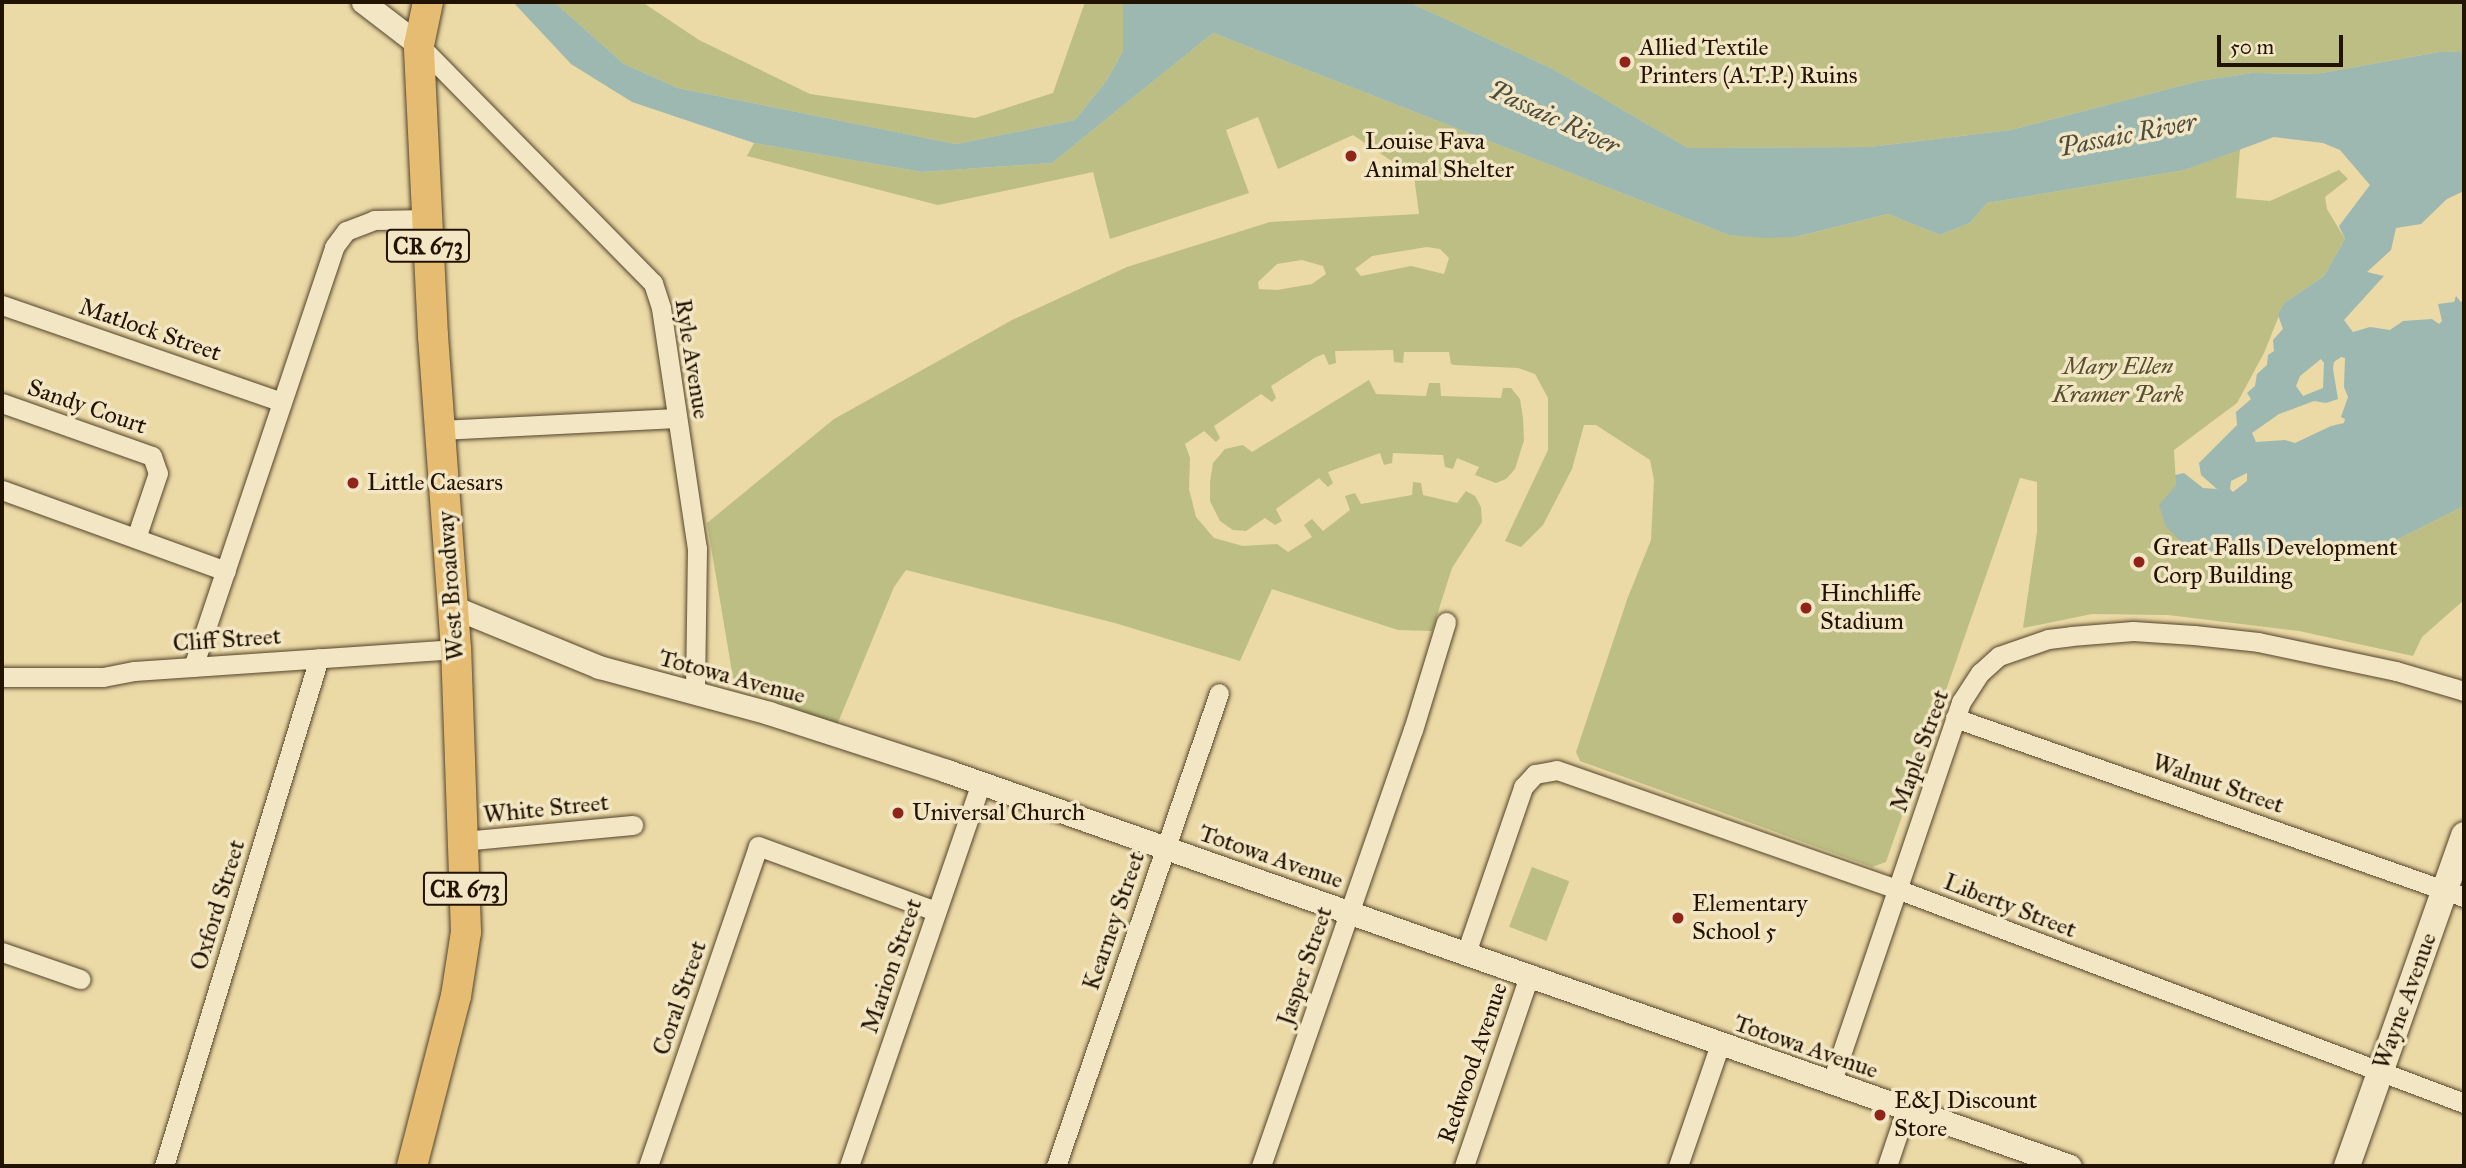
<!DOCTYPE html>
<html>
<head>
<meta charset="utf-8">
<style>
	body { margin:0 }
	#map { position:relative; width:2466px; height:1168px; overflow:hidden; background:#ebd9a6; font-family:"IM FELL Great Primer",serif }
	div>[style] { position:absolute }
	.green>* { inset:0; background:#bcbe83; transform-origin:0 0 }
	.water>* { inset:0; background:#9cb8b1 }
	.roads { filter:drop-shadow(0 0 2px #54442a) drop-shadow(0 0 2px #54442a) }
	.minor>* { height:19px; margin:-9.5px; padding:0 9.5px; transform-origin:9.5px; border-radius:9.5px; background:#f2e6c5 }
	.tertiary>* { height:23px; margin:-11.5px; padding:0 11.5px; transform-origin:11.5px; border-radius:11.5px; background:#f2e6c5 }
	.secondary>* { height:26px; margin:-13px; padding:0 13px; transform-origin:13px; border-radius:13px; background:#f2e6c5 }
	.primary>* { height:30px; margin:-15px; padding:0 15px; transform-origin:15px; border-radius:15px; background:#e6bc73 }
	.dots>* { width:19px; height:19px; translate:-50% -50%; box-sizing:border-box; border:4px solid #f2e6c5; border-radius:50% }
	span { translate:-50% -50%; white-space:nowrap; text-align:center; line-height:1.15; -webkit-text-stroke:7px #f2e6c5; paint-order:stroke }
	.shield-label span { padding:2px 5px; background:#f2e6c5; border:2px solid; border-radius:5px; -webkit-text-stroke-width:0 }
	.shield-label { font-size:23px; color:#221300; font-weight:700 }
	.poi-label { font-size:24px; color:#221300 }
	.left { translate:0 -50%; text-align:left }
	.street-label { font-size:24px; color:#221300 }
	.park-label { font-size:24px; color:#584f2e; font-style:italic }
	.water-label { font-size:26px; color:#4d4d3e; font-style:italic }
	.frame { position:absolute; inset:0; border:4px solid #221300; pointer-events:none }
	.scale { position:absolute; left:2217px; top:35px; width:126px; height:32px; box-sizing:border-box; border:4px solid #221300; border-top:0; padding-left:9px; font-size:21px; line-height:24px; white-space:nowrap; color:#221300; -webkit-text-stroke:5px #f2e6c5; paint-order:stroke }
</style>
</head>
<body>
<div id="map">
	<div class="green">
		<div style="clip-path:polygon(554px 2px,642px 2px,699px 40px,810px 94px,975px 118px,1053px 93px,1085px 2px,1123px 2px,1123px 51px,1107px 80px,1075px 120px,956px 144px,678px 88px,624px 64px)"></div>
		<div style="clip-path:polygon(1409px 2px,2464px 2px,2464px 51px,2439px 52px,2316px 74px,2252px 73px,2199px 81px,2011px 130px,1869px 147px,1688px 148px,1553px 69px)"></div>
		<div style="clip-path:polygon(evenodd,1213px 33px,1729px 235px,1795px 237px,1888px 214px,1940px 235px,1970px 223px,1987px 203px,2185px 170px,2240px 149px,2236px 198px,2270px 201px,2339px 170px,2348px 179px,2325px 197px,2327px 209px,2345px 239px,2324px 276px,2284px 303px,2264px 353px,2237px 403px,2174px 450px,2176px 485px,2197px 556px,2364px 556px,2464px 506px,2464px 600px,2422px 637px,2413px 656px,2299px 631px,2168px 615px,2092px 614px,2023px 628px,2037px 532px,2037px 482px,2020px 478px,1886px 862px,1872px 867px,1580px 761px,1576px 752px,1579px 743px,1628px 597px,1651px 540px,1654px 480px,1650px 460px,1596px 425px,1584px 425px,1572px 469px,1543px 525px,1521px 547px,1505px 541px,1548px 450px,1548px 398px,1535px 374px,1518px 368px,1455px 365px,1451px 364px,1449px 352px,1404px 352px,1403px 363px,1394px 362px,1393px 350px,1335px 351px,1336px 363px,1329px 365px,1324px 354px,1316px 357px,1271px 386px,1276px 398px,1272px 402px,1261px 394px,1214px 426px,1220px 438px,1216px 442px,1204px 431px,1185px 444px,1190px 458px,1189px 489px,1196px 517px,1214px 538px,1243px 546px,1277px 544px,1288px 552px,1312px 537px,1304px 525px,1312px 519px,1323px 531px,1350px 510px,1345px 496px,1355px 493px,1361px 504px,1412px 495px,1413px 482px,1421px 483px,1423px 495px,1457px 503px,1466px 491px,1475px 496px,1481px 507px,1482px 522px,1452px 568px,1432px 631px,1398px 630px,1272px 589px,1240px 661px,1115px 623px,906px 570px,894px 587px,837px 725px,753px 692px,733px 678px,707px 523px,834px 419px,1012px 320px,1127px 267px,1270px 222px,1419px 214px,1414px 176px,1353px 135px,1278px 169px,1258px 117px,1226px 130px,1249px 193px,1110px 239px,1093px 172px,938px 205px,747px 156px,754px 143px,922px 172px,1052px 163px,1213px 33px,1427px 247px,1440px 249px,1449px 258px,1444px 274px,1411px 266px,1361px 276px,1355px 269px,1372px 256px,1427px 247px,1213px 33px,1302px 260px,1323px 266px,1326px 274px,1312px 284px,1277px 290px,1259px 289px,1258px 282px,1277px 264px,1302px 260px)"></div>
		<div style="clip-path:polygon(1369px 380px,1376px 394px,1426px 396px,1429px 383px,1440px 383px,1441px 396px,1501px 398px,1503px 388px,1511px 388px,1520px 399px,1523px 418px,1524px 440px,1515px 469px,1506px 479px,1496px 483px,1475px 475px,1479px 467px,1457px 458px,1453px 469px,1445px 467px,1443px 455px,1393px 453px,1392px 463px,1384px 465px,1380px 453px,1328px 472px,1333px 483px,1328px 487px,1319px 478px,1276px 509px,1282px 521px,1275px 525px,1265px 518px,1246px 531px,1233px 530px,1220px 521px,1210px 501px,1210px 482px,1213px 463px,1225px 449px,1243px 445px,1252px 452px)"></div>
		<div style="left:1532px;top:867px;width:40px;height:64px;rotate:21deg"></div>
	</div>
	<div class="water">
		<div style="clip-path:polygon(evenodd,513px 2px,554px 2px,624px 64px,678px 88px,956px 144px,1075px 120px,1107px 80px,1123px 51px,1123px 2px,1409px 2px,1553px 69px,1688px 148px,1869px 147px,2011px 130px,2199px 81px,2252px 73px,2316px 74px,2439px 52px,2464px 51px,2464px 191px,2447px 199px,2421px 224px,2396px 228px,2391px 250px,2367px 272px,2384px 276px,2344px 320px,2353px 332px,2370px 327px,2390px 330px,2403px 321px,2432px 319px,2439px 324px,2442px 321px,2438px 304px,2454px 302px,2456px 296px,2461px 302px,2464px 300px,2464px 506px,2364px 556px,2196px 556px,2166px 527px,2159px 505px,2176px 485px,2175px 475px,2184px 473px,2203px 488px,2217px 489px,2201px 475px,2199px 463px,2237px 425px,2236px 412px,2251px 399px,2247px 393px,2255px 386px,2257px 374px,2267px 365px,2268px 355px,2274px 351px,2273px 340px,2283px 329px,2278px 315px,2284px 303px,2324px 276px,2345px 239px,2339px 226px,2370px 185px,2340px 150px,2323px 143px,2274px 137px,2185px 170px,1987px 203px,1970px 223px,1940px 235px,1888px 214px,1795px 237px,1765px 238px,1729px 235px,1213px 33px,1052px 163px,922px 172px,754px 143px,632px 102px,571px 64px,513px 2px,2341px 357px,2345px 358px,2344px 387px,2348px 397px,2341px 417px,2345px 419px,2344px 423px,2331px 426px,2295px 443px,2285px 440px,2256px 442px,2252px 433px,2279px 414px,2314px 401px,2326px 403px,2338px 399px,2333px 369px,2334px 362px,2341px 357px,513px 2px,2321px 359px,2324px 363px,2323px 388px,2303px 396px,2296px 386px,2300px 376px,2321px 359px,513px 2px,2247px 473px,2247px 481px,2233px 492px,2230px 489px,2231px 481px,2247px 473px)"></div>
	</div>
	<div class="roads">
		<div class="minor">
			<div style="left:419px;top:45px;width:334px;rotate:45.5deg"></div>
			<div style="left:653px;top:283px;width:26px;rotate:72deg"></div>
			<div style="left:661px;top:308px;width:243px;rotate:81.5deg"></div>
			<div style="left:697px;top:548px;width:145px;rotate:90.8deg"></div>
			<div style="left:2px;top:305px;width:296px;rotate:19.1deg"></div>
			<div style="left:2px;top:403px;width:159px;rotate:19.5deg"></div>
			<div style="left:152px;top:456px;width:18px;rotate:71deg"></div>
			<div style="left:158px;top:473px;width:69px;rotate:108.7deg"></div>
			<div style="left:440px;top:430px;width:237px;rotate:-2.9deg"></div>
			<div style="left:2px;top:490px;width:238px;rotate:19.9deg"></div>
			<div style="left:193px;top:667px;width:443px;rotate:-71.4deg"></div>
			<div style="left:334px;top:247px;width:20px;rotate:-53deg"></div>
			<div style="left:346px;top:231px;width:30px;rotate:-21deg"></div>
			<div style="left:374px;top:220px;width:53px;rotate:-1.1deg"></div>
			<div style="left:2px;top:677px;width:101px"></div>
			<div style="left:103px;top:677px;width:32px;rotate:-11deg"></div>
			<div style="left:134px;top:671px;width:323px;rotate:-3.9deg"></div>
			<div style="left:1955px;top:718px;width:540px;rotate:19.38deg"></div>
			<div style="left:463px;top:841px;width:171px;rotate:-5.4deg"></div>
			<div style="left:2px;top:952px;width:83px;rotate:19.1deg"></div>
			<div style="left:1466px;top:953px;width:176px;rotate:-71deg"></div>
			<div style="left:1523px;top:787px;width:18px;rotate:-47deg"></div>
			<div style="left:1535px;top:774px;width:22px;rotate:-10deg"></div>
			<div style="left:1557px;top:770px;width:360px;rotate:19.3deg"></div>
			<div style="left:1897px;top:889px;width:606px;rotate:20.68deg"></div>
			<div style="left:1831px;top:1084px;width:404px;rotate:-71.2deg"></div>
			<div style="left:1961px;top:702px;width:35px;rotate:-57deg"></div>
			<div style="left:1980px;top:673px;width:25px;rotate:-42deg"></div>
			<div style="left:1999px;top:656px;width:52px;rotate:-19.1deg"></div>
			<div style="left:2048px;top:639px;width:23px;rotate:-7deg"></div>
			<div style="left:2071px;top:636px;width:62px;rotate:-4.6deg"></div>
			<div style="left:2133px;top:631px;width:61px;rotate:3.8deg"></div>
			<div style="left:2194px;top:635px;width:64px;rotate:6.2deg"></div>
			<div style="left:2258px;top:642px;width:141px;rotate:11.9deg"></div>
			<div style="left:2396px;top:671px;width:71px;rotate:16.4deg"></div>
			<div style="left:164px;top:1166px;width:531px;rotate:-73.03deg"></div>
			<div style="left:648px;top:1166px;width:338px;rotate:-71deg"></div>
			<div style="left:758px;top:846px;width:189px;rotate:20.1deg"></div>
			<div style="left:849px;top:1166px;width:405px;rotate:-71deg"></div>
			<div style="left:1056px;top:1166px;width:500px;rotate:-70.99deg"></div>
			<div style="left:1261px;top:1166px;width:462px;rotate:-70.8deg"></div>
			<div style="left:1413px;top:730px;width:113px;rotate:-73deg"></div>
			<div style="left:1464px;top:1166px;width:201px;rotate:-71.1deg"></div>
			<div style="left:1678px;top:1166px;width:129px;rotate:-71deg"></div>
			<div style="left:1887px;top:1166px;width:59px;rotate:-71.3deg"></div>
		</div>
		<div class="tertiary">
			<div style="left:363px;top:2px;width:71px;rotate:37.5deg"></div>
			<div style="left:453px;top:607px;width:158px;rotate:22.3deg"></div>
			<div style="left:599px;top:667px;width:176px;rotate:15.1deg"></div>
			<div style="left:769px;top:713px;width:187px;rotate:18deg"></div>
			<div style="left:947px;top:771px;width:1190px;rotate:19.38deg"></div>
		</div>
		<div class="secondary">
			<div style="left:2347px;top:1166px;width:351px;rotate:-70.5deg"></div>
		</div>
		<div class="primary">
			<div style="left:412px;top:1166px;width:176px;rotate:-75.5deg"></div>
			<div style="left:456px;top:996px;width:65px;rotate:-81.1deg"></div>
			<div style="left:466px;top:932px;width:283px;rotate:-92deg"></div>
			<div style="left:456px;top:649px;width:314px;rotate:-94.2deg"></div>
			<div style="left:433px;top:336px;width:291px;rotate:-92.8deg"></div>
			<div style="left:419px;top:45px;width:44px;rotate:-78.2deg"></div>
		</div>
	</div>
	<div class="dots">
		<div style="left:1625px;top:62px;background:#8f2418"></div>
		<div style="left:1351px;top:156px;background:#8f2418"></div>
		<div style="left:353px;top:483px;background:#8f2418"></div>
		<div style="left:2139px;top:562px;background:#8f2418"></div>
		<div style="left:1806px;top:608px;background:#8f2418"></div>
		<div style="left:898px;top:813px;background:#8f2418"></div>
		<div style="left:1678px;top:918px;background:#8f2418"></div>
		<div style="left:1880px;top:1115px;background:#8f2418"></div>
	</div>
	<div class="shield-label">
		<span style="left:428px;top:246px">CR 673</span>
		<span style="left:465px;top:889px">CR 673</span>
	</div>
	<div class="poi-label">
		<span class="left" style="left:1639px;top:62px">Allied Textile<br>Printers (A.T.P.) Ruins</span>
		<span class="left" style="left:1365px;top:156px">Louise Fava<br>Animal Shelter</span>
		<span class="left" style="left:367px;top:483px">Little Caesars</span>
		<span class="left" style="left:2153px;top:562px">Great Falls Development<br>Corp Building</span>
		<span class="left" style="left:1820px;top:608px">Hinchliffe<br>Stadium</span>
		<span class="left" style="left:912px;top:813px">Universal Church</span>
		<span class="left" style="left:1692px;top:918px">Elementary<br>School 5</span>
		<span class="left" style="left:1894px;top:1115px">E&amp;J Discount<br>Store</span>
	</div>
	<div class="street-label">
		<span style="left:150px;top:330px;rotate:19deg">Matlock Street</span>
		<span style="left:692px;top:359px;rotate:81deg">Ryle Avenue</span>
		<span style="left:87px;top:407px;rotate:19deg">Sandy Court</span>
		<span style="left:451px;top:586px;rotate:-94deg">West Broadway</span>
		<span style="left:227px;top:640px;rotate:-4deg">Cliff Street</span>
		<span style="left:732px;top:677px;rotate:15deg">Totowa Avenue</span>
		<span style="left:1920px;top:751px;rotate:-70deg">Maple Street</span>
		<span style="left:2218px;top:784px;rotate:19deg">Walnut Street</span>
		<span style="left:546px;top:809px;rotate:-6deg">White Street</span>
		<span style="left:1271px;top:857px;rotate:19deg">Totowa Avenue</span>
		<span style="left:218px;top:905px;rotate:-73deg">Oxford Street</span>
		<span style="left:2010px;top:906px;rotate:21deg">Liberty Street</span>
		<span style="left:1114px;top:921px;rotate:-71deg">Kearney Street</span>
		<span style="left:892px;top:966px;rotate:-71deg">Marion Street</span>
		<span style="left:1305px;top:966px;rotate:-71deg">Jasper Street</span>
		<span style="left:680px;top:998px;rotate:-71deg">Coral Street</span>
		<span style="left:2405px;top:1001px;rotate:-70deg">Wayne Avenue</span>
		<span style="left:1806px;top:1047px;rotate:19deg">Totowa Avenue</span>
		<span style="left:1473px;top:1063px;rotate:-71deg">Redwood Avenue</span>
	</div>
	<div class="park-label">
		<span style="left:2118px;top:381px">Mary Ellen<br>Kramer Park</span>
	</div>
	<div class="water-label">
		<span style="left:1554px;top:118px;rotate:25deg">Passaic River</span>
		<span style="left:2127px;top:135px;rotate:-11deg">Passaic River</span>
	</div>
	<div class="frame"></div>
	<div class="scale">50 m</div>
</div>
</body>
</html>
